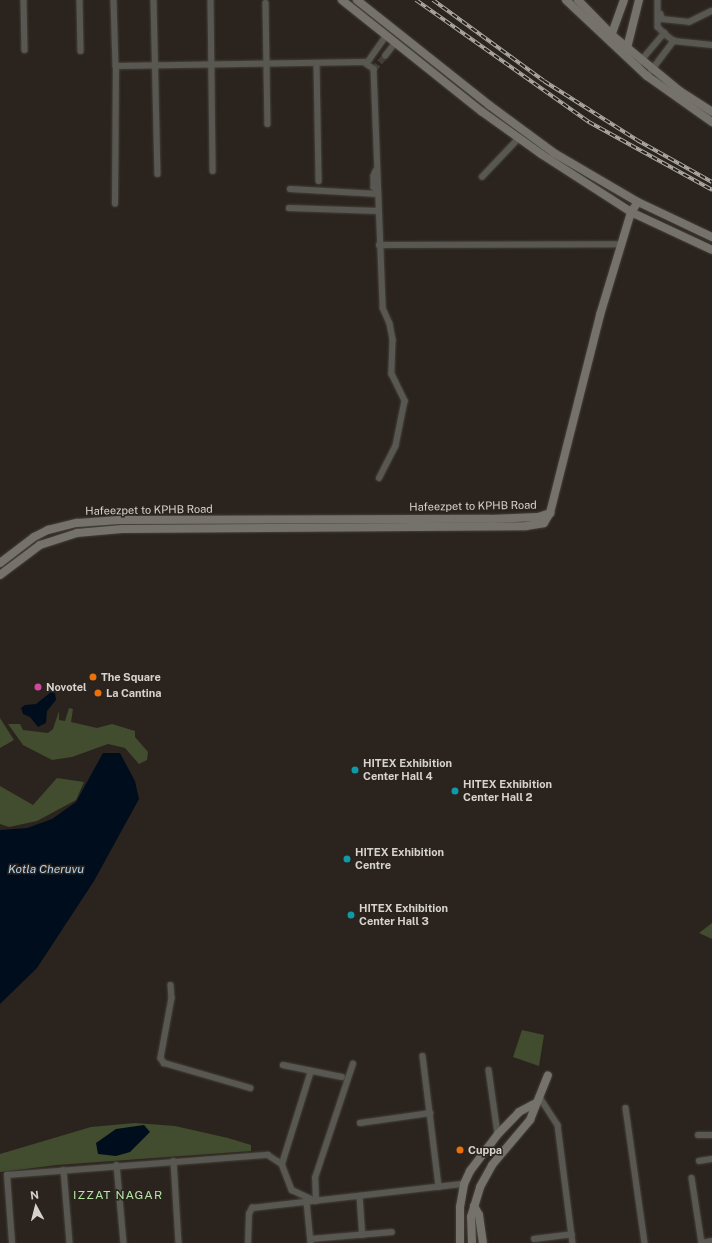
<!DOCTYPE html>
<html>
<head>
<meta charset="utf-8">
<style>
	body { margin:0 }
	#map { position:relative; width:712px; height:1243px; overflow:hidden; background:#2b241e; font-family:"Public Sans",sans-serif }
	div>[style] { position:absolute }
	.green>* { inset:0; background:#424c2e }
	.water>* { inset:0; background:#000d1d }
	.street-tunnel>* { height:5.5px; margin-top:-2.75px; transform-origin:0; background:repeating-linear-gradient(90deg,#453e38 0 5.5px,transparent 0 8.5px) }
	.roads { filter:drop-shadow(0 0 1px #46403a) drop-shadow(0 0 1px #46403a) }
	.street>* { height:5.5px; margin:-2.75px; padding:0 2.75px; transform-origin:2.75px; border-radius:2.75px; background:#585752 }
	.secondary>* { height:8px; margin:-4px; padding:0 4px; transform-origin:4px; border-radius:4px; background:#74726b }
	.rail>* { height:3.5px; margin-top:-1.75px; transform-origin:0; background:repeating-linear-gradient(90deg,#2b241e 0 6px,#afaba6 0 12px); box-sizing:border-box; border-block:1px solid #afaba6 }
	.dots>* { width:11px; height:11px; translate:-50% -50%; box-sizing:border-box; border:2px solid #2b241e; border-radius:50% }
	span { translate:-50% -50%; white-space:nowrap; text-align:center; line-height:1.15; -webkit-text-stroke:3px #2b241e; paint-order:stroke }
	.street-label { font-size:11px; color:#d6d2ce }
	.poi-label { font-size:11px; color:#d6d2ce; font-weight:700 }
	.left { translate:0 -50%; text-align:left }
	.water-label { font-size:12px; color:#aed3f3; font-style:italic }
	.neighbourhood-label { font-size:12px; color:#b3e5a5; letter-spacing:1px }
	.north { position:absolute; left:16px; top:1187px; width:40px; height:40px; -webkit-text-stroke:3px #2b241e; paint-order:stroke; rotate:353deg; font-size:11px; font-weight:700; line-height:16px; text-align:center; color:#d6d2ce }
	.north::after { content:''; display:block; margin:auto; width:14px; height:18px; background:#d6d2ce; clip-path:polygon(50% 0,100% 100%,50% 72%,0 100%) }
</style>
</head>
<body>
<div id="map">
	<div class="green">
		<div style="clip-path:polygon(69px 708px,73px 709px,71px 722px,97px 728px,112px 724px,135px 731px,135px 737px,148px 752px,147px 760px,139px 764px,125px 748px,108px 744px,72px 757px,52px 760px,23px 745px,8px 724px,20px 724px,23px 730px,48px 733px,53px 729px,59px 711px,59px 720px,65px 721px)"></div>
		<div style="clip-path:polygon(0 718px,14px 740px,0 748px)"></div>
		<div style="clip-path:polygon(57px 778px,84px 782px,76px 800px,37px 821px,9px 827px,0 824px,0 786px,33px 805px)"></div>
		<div style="clip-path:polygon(712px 923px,712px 939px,699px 933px)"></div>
		<div style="clip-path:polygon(522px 1030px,544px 1035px,539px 1066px,513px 1057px)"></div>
		<div style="clip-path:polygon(135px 1123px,175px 1126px,228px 1138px,251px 1145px,251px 1151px,57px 1165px,0 1172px,0 1154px,91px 1127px)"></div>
	</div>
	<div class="water">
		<div style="clip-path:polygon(51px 692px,55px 693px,56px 700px,47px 711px,46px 723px,38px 727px,30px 717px,23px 714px,21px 708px,25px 705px,36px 704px)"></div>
		<div style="clip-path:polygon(103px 753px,120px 753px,135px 781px,139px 799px,94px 881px,37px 968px,0 1004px,0 830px,27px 828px,52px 819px,76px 802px)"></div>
		<div style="clip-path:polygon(144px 1125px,150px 1132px,130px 1152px,116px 1156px,98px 1154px,96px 1143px,116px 1129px)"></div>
	</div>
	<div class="street-tunnel">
		<div style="left:374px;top:69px;width:17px;rotate:-50deg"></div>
	</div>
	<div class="roads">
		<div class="street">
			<div style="left:24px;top:0;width:50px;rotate:88.9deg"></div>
			<div style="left:80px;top:0;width:51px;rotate:88.9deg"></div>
			<div style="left:114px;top:0;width:66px;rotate:88.3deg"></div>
			<div style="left:116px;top:66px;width:248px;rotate:-0.9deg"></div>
			<div style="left:364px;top:62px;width:12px;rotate:35deg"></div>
			<div style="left:374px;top:69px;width:239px;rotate:87.8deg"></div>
			<div style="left:383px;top:308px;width:17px;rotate:66deg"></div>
			<div style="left:390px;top:324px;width:16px;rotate:79deg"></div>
			<div style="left:393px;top:340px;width:34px;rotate:92deg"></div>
			<div style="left:392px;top:374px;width:30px;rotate:64deg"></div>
			<div style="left:405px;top:401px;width:46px;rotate:101.3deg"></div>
			<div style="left:396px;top:446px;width:36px;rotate:117deg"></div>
			<div style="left:154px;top:0;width:174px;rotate:88.7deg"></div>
			<div style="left:211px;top:0;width:171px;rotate:89.3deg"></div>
			<div style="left:658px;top:0;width:27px;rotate:90deg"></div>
			<div style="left:658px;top:27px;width:10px;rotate:45deg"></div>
			<div style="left:665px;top:34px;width:11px;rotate:38deg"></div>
			<div style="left:674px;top:41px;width:38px;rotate:6deg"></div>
			<div style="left:266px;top:3px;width:121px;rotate:89.1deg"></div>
			<div style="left:661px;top:14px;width:5px;rotate:79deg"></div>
			<div style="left:662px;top:19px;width:27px;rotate:6deg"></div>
			<div style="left:689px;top:22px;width:25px;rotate:-26deg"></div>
			<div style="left:385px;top:56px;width:16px;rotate:-52deg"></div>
			<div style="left:640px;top:62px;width:38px;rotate:-50deg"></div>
			<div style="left:317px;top:63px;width:118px;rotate:89deg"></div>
			<div style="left:367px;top:63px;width:33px;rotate:-55deg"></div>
			<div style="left:651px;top:71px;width:38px;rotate:-53deg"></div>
			<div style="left:376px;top:171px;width:5px;rotate:112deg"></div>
			<div style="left:374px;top:176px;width:11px;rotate:90deg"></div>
			<div style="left:374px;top:187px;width:6px;rotate:45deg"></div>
			<div style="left:482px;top:177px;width:54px;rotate:-46.5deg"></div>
			<div style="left:290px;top:189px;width:88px;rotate:3.3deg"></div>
			<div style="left:115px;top:204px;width:138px;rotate:-89.6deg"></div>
			<div style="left:289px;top:208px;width:89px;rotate:1.9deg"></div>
			<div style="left:379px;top:245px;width:242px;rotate:-0.2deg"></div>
			<div style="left:171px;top:985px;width:13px;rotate:86deg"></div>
			<div style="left:172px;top:998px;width:61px;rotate:100.4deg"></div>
			<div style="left:161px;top:1058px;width:6px;rotate:59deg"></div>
			<div style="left:164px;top:1063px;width:90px;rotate:16.2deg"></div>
			<div style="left:423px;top:1056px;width:132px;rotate:83deg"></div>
			<div style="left:283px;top:1065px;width:60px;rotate:11.5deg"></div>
			<div style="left:489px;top:1070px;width:65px;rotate:82deg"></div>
			<div style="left:539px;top:1096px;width:35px;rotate:57deg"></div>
			<div style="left:558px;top:1125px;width:119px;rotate:82.8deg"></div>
			<div style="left:626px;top:1108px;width:136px;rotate:82deg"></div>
			<div style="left:360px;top:1123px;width:71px;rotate:-8.1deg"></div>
			<div style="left:698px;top:1135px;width:14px"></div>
			<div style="left:174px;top:1161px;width:82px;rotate:86.5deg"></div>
			<div style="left:699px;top:1161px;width:13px;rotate:-9deg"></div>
			<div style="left:282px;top:1164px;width:97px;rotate:-72.7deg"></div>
			<div style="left:117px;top:1165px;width:78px;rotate:84.9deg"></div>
			<div style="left:64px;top:1170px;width:73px;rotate:85.3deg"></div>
			<div style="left:692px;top:1178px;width:66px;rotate:81.3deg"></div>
			<div style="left:702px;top:1243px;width:10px;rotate:-11deg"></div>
			<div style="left:360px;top:1196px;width:39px;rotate:86deg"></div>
			<div style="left:316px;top:1201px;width:23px;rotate:-92deg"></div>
			<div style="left:315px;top:1178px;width:120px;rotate:-71.6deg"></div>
			<div style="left:307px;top:1202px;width:41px;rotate:84.4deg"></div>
			<div style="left:311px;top:1239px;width:81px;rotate:-4.9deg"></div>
			<div style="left:534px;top:1239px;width:38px;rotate:-7deg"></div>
			<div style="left:12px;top:1243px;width:68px;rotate:-94.2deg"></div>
			<div style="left:7px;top:1175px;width:262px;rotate:-4.4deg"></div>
			<div style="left:268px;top:1155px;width:17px;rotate:33deg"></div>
			<div style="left:282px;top:1164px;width:28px;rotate:69deg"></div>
			<div style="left:292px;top:1190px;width:26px;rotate:25deg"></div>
			<div style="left:248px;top:1243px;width:29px;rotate:-88deg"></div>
			<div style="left:249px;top:1214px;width:7px;rotate:-63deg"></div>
			<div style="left:252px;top:1208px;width:213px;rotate:-6.5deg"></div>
		</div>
		<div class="secondary">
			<div style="left:342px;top:0;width:178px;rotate:38.6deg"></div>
			<div style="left:481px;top:111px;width:74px;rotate:35.6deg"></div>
			<div style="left:541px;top:154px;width:107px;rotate:32.8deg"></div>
			<div style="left:631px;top:212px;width:89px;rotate:25.1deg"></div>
			<div style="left:357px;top:0;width:169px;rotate:38.5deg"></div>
			<div style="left:489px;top:105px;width:81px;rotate:36.4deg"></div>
			<div style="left:554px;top:153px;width:97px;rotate:30.3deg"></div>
			<div style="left:638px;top:202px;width:82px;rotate:25.3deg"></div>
			<div style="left:566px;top:0;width:111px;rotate:43.2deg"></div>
			<div style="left:647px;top:76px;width:80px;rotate:35.3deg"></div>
			<div style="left:578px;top:0;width:49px;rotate:45.8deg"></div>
			<div style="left:612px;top:35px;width:88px;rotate:39.5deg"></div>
			<div style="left:680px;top:91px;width:38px;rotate:33deg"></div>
			<div style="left:610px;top:39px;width:41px;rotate:-70.3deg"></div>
			<div style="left:626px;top:52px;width:54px;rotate:-76deg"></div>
			<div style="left:0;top:563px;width:43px;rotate:-37.4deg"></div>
			<div style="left:34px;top:537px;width:16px;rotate:-27deg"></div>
			<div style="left:48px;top:530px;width:30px;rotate:-14deg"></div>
			<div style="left:77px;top:523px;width:42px;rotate:-4.1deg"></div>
			<div style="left:119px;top:520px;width:371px;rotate:-0.2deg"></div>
			<div style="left:490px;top:519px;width:48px;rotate:-2.4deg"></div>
			<div style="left:538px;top:517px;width:13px;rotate:-18deg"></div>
			<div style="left:0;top:575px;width:50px;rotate:-36.9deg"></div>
			<div style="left:40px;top:545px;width:39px;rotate:-18deg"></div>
			<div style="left:77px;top:533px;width:45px;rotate:-5.1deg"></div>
			<div style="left:122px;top:529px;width:404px;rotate:-0.4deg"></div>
			<div style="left:526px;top:526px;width:18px;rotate:-9deg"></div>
			<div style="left:544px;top:523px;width:12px;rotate:-59deg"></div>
			<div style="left:550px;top:513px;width:204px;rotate:-75.8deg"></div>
			<div style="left:600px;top:315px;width:108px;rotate:-73.2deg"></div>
			<div style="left:631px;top:212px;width:12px;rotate:-55deg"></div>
			<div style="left:474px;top:1206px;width:10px;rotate:61deg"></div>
			<div style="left:479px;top:1215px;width:28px;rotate:82deg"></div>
			<div style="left:460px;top:1243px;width:36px;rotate:-90deg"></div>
			<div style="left:460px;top:1207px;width:23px;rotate:-80deg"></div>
			<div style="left:464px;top:1184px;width:14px;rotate:-65deg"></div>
			<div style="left:470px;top:1171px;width:46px;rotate:-52.9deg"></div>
			<div style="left:498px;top:1134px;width:30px;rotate:-46deg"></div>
			<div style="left:519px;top:1112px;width:17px;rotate:-28deg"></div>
			<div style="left:472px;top:1243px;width:26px;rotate:-92deg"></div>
			<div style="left:471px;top:1217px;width:31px;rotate:-73deg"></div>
			<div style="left:480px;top:1187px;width:25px;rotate:-61deg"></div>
			<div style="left:492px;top:1165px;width:59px;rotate:-49.8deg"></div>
			<div style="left:530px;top:1120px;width:48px;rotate:-68.2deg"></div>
		</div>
	</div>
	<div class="rail">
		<div style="left:416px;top:0;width:212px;rotate:35.2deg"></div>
		<div style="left:589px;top:122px;width:141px;rotate:28.9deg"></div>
		<div style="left:433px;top:0;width:137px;rotate:36.1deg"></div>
		<div style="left:544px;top:81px;width:110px;rotate:32.4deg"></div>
		<div style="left:637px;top:140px;width:86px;rotate:29.2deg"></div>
	</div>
	<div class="dots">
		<div style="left:93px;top:677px;background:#e8710a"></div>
		<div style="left:38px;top:687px;background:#d1479c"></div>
		<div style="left:98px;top:693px;background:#e8710a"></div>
		<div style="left:355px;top:770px;background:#0f9aa8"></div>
		<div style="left:455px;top:791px;background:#0f9aa8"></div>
		<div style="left:347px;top:859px;background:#0f9aa8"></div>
		<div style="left:351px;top:915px;background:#0f9aa8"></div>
		<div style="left:460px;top:1150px;background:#e8710a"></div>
	</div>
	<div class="street-label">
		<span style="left:473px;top:506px;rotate:-1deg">Hafeezpet to KPHB Road</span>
		<span style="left:149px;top:510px;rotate:-1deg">Hafeezpet to KPHB Road</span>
	</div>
	<div class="poi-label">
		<span class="left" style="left:101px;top:677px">The Square</span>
		<span class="left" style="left:46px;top:687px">Novotel</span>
		<span class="left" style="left:106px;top:693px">La Cantina</span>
		<span class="left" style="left:363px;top:770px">HITEX Exhibition<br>Center Hall 4</span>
		<span class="left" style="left:463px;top:791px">HITEX Exhibition<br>Center Hall 2</span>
		<span class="left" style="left:355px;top:859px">HITEX Exhibition<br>Centre</span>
		<span class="left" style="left:359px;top:915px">HITEX Exhibition<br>Center Hall 3</span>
		<span class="left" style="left:468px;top:1150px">Cuppa</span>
	</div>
	<div class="water-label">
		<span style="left:46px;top:870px">Kotla Cheruvu</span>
	</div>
	<div class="neighbourhood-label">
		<span style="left:118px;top:1196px">IZZAT NAGAR</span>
	</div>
	<div class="north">N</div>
</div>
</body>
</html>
